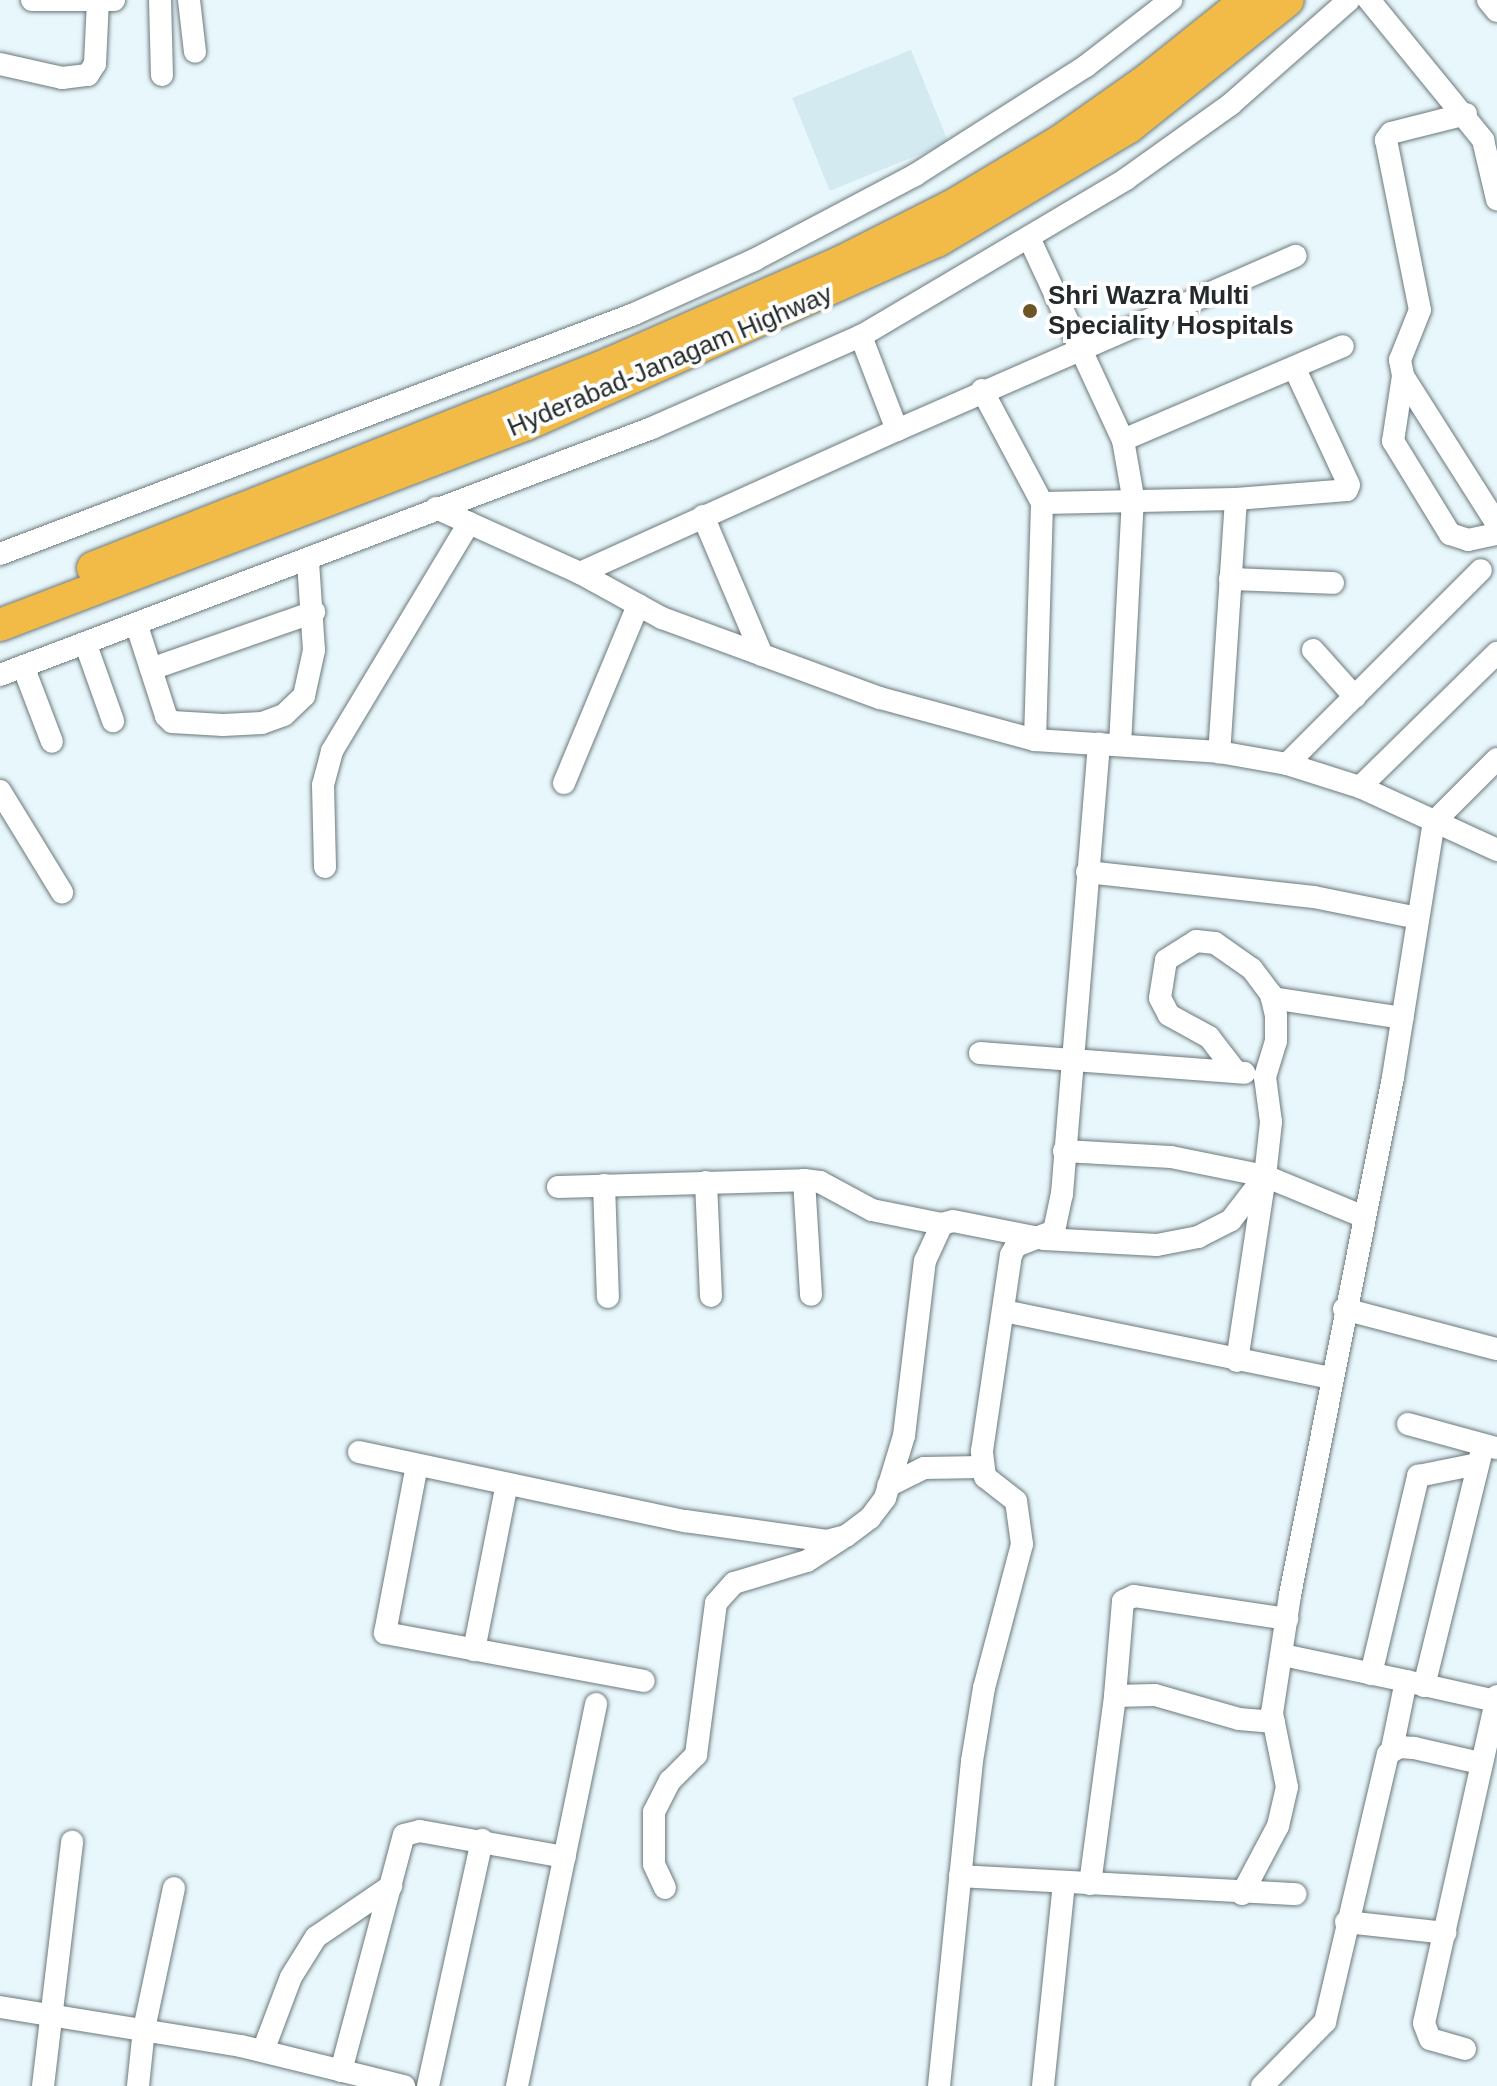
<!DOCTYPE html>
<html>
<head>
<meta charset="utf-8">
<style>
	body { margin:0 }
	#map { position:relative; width:1497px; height:2086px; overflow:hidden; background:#e8f7fb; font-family:Helvetica,sans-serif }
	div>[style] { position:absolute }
	.built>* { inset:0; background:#d2eaf0; transform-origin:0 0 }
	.roads { filter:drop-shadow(0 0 2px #6b797c) drop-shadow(0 0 2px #6b797c) }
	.minor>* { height:22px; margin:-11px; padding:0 11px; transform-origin:11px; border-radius:11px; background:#fff }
	.highway>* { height:32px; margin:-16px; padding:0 16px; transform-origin:16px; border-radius:16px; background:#f2bb47 }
	.dots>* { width:22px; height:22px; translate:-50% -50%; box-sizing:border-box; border:4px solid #fff; border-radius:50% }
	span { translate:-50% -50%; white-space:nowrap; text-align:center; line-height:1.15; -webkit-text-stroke:8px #fff; paint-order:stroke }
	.poi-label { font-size:26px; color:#242a2b; font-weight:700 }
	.left { translate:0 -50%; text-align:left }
	.street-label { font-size:26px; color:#242a2b }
</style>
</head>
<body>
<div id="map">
	<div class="built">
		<div style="left:911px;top:50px;width:100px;height:128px;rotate:68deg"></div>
	</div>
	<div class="roads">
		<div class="minor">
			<div style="left:32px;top:0;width:82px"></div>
			<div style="left:160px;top:0;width:75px;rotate:88.5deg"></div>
			<div style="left:189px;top:0;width:52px;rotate:83.4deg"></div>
			<div style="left:1369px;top:0;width:181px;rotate:50.8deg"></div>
			<div style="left:1483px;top:140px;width:61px;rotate:76.7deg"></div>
			<div style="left:1488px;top:0;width:14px;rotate:51deg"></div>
			<div style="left:0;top:64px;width:64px;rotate:12.7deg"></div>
			<div style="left:62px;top:78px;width:26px;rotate:-7deg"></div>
			<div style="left:88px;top:75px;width:13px;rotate:-58deg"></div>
			<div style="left:95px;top:64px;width:64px;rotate:-87.3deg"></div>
			<div style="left:1466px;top:114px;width:77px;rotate:165.8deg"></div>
			<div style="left:1391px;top:133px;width:9px;rotate:126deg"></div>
			<div style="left:1386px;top:140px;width:173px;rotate:78.7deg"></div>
			<div style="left:1420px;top:310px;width:54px;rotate:111.8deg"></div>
			<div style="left:1400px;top:360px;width:16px;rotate:79deg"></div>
			<div style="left:1403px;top:376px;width:175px;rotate:57.6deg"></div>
			<div style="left:1030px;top:240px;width:221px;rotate:65.1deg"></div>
			<div style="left:1123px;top:440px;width:58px;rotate:80deg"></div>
			<div style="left:1133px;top:497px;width:246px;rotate:93deg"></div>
			<div style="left:1403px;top:376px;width:66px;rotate:98.7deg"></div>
			<div style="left:1393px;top:441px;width:109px;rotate:58.5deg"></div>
			<div style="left:1450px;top:534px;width:19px;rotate:18deg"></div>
			<div style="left:1468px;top:540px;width:30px;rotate:-12deg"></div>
			<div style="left:982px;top:390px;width:128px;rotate:62deg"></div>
			<div style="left:897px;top:430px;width:435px;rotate:-23.6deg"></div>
			<div style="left:1123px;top:440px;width:239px;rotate:-23.1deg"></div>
			<div style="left:1236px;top:499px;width:111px;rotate:-4.6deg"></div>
			<div style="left:1347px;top:490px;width:5px;rotate:-68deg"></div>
			<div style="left:1349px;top:485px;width:130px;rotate:-115deg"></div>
			<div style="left:436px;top:508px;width:158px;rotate:24.3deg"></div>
			<div style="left:580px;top:573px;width:94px;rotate:28.8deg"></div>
			<div style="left:662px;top:618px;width:232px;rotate:20.2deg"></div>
			<div style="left:880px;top:698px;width:161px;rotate:15.2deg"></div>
			<div style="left:1035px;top:740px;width:184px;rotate:3.7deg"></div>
			<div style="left:1219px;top:752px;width:69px;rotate:10deg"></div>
			<div style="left:1287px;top:764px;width:77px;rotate:17.5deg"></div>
			<div style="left:1360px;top:787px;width:151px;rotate:24.7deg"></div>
			<div style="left:703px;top:516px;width:151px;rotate:67deg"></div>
			<div style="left:0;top:554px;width:678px;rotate:-20.73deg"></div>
			<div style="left:634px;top:314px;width:132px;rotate:-24.2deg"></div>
			<div style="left:754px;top:260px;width:182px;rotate:-27.8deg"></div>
			<div style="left:915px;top:175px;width:203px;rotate:-32.5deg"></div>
			<div style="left:1086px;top:66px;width:108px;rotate:-37.8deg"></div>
			<div style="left:580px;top:573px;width:348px;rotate:-24.3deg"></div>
			<div style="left:897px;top:430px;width:101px;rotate:-111deg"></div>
			<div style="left:1230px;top:579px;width:103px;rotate:2.2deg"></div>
			<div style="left:137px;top:626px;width:95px;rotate:72.1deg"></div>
			<div style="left:166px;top:716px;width:8px;rotate:45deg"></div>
			<div style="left:172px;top:722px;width:51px;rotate:3.4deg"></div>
			<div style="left:223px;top:725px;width:39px;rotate:-3deg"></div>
			<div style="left:262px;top:723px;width:23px;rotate:-20deg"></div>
			<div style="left:284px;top:715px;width:28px;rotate:-44deg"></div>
			<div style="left:304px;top:696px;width:47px;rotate:-77.7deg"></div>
			<div style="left:314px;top:650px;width:89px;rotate:-93.9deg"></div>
			<div style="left:86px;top:645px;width:81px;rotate:70.4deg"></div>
			<div style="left:1313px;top:650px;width:63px;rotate:48.2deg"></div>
			<div style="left:23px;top:666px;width:81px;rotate:69.1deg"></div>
			<div style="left:151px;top:669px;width:173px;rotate:-19.3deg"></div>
			<div style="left:0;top:675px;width:697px;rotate:-20.75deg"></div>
			<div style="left:652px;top:428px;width:228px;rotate:-23.8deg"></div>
			<div style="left:861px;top:336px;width:308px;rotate:-30.6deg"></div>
			<div style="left:1126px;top:179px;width:129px;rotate:-35.5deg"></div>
			<div style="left:1231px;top:104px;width:157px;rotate:-41.4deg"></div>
			<div style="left:1035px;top:740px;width:237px;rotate:-88.3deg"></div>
			<div style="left:1042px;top:503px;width:194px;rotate:-1.2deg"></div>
			<div style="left:1236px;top:499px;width:254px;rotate:93.8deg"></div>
			<div style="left:1287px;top:764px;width:274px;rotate:-45deg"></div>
			<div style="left:564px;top:783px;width:193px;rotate:-67.4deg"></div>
			<div style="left:1360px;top:787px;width:192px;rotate:-44.4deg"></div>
			<div style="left:0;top:791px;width:119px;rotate:58.5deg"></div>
			<div style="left:325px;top:867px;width:82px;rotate:-91.4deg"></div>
			<div style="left:323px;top:785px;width:35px;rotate:-75deg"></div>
			<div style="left:332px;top:751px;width:266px;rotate:-59deg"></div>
			<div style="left:1087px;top:872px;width:228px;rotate:6.3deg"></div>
			<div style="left:1314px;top:897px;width:106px;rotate:11.4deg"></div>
			<div style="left:1272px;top:998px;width:132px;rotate:8.7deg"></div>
			<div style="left:980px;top:1053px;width:265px;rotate:4.3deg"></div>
			<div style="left:1236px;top:1072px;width:44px;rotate:-127.6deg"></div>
			<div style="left:1209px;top:1037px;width:46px;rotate:-151.2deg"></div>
			<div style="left:1169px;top:1015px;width:19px;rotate:-118deg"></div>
			<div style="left:1160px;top:998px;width:38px;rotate:-81deg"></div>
			<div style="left:1166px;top:960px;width:36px;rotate:-32deg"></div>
			<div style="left:1196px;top:941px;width:19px;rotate:6deg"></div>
			<div style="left:1215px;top:943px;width:45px;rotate:35.1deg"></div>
			<div style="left:1252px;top:969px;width:31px;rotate:53deg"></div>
			<div style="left:1271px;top:994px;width:22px;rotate:77deg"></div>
			<div style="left:1276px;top:1015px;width:26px;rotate:90deg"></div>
			<div style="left:1276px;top:1041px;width:38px;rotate:107deg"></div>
			<div style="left:1265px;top:1077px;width:45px;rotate:82.4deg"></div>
			<div style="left:1271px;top:1122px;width:54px;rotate:96.3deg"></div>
			<div style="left:1265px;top:1176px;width:187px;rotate:98.6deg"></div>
			<div style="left:1064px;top:1151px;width:107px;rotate:3.2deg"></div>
			<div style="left:1171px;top:1157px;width:96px;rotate:11.4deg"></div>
			<div style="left:1265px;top:1176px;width:107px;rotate:22.5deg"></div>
			<div style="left:804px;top:1180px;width:115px;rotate:86.5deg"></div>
			<div style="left:706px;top:1182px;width:114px;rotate:87.5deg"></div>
			<div style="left:604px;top:1185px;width:112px;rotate:88deg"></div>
			<div style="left:558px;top:1187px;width:246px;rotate:-1.6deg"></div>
			<div style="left:804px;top:1180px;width:16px;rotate:7deg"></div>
			<div style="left:820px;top:1182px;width:59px;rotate:28.3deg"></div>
			<div style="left:872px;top:1210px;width:71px;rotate:11.3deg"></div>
			<div style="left:1344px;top:1309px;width:158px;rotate:14.7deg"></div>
			<div style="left:1004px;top:1311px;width:332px;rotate:11.6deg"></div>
			<div style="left:1408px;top:1424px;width:91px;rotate:15.3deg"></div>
			<div style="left:359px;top:1452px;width:333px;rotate:12deg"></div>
			<div style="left:685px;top:1521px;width:143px;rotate:8deg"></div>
			<div style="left:827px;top:1541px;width:20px;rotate:-15deg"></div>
			<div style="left:846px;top:1536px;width:30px;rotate:-37deg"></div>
			<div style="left:870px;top:1518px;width:25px;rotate:-53deg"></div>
			<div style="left:885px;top:1498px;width:65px;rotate:-73deg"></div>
			<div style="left:904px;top:1436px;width:176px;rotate:-83.2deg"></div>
			<div style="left:925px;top:1261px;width:41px;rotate:-65.3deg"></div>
			<div style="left:942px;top:1224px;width:11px;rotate:-15deg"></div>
			<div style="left:953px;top:1221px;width:93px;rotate:11.2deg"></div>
			<div style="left:1044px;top:1239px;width:113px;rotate:3deg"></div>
			<div style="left:1157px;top:1245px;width:42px;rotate:-11deg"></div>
			<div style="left:1198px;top:1237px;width:37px;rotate:-27deg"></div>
			<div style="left:1231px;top:1220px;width:56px;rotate:-52.3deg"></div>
			<div style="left:417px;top:1465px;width:171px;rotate:100.8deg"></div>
			<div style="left:385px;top:1633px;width:263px;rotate:10.5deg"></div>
			<div style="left:888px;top:1486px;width:40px;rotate:-26.6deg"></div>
			<div style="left:924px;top:1468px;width:57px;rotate:-1deg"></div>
			<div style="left:474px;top:1650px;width:169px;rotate:-78.8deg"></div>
			<div style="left:1283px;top:1655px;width:126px;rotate:11.9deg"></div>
			<div style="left:1371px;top:1674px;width:204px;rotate:-76.6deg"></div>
			<div style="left:1418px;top:1476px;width:61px;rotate:-11.3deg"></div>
			<div style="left:1424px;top:1686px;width:248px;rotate:-76.2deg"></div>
			<div style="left:1115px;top:1696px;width:95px;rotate:-85.2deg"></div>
			<div style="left:1123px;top:1601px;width:12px;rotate:-24deg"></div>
			<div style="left:1134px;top:1596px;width:155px;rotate:8.5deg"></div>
			<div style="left:1392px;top:1749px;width:69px;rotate:-78.4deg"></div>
			<div style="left:1406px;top:1681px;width:92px;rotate:12.5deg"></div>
			<div style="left:960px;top:1876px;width:336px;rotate:3.1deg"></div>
			<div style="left:1090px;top:1884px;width:190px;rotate:-82.4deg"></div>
			<div style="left:1115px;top:1696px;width:40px;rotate:-1.4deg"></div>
			<div style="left:1155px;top:1695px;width:87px;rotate:15.9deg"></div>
			<div style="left:1239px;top:1719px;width:35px;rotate:5deg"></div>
			<div style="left:665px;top:1888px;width:26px;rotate:-115deg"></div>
			<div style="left:654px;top:1864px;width:52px;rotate:-90deg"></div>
			<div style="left:654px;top:1812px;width:35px;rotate:-63deg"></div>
			<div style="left:670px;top:1781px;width:37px;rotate:-45deg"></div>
			<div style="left:696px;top:1755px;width:153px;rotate:-82.5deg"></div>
			<div style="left:716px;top:1603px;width:27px;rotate:-48deg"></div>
			<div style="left:734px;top:1583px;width:76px;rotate:-16.8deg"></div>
			<div style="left:807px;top:1561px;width:40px;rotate:-32.9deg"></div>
			<div style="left:1242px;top:1894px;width:77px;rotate:-62.1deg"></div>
			<div style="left:1278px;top:1826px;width:40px;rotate:-77deg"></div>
			<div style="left:1287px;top:1787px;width:76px;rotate:-101.5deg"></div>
			<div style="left:1272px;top:1713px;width:119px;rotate:-81.3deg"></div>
			<div style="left:1290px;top:1595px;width:528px;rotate:-78.75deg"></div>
			<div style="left:1393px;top:1077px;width:258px;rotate:-80.9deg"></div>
			<div style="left:1434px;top:822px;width:89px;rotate:-45deg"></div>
			<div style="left:1346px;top:1922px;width:100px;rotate:6.3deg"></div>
			<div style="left:0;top:2007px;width:244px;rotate:9.2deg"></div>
			<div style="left:241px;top:2046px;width:168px;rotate:13.8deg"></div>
			<div style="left:1465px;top:2049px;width:36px;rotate:-164deg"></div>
			<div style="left:1430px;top:2039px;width:17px;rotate:-111deg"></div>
			<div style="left:1424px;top:2023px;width:335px;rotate:-77.4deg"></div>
			<div style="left:263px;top:2051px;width:79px;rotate:-69.3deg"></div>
			<div style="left:291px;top:1977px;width:47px;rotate:-58deg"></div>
			<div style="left:316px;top:1937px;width:91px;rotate:-34.2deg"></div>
			<div style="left:341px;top:2071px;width:244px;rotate:-75.1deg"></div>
			<div style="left:404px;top:1835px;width:16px;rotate:-14deg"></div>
			<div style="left:420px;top:1831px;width:147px;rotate:10.2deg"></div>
			<div style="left:43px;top:2086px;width:246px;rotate:-83.2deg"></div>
			<div style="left:138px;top:2086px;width:57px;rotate:-84deg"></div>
			<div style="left:144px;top:2029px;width:144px;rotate:-78deg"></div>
			<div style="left:428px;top:2086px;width:252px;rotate:-77.6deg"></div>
			<div style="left:517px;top:2086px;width:390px;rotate:-78.3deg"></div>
			<div style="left:939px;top:2086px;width:327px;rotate:-84.2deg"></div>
			<div style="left:972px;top:1761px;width:74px;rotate:-80.7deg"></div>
			<div style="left:984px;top:1688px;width:149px;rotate:-75.2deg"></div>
			<div style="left:1022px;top:1544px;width:43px;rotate:-97.9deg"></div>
			<div style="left:1016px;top:1501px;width:39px;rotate:-142deg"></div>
			<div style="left:985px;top:1477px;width:26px;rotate:-97deg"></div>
			<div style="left:982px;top:1451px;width:198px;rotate:-81.6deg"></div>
			<div style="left:1011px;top:1255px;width:10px;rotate:-61deg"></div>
			<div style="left:1016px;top:1246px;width:41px;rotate:-21.5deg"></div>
			<div style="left:1054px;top:1231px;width:38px;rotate:-78deg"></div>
			<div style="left:1062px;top:1194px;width:452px;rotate:-85.3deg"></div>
			<div style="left:1043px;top:2086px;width:205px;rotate:-84.1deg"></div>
			<div style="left:1262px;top:2086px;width:90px;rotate:-45.5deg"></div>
			<div style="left:1325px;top:2022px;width:275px;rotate:-76.8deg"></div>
			<div style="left:1388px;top:1754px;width:13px;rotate:-32deg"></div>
			<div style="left:1399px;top:1747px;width:15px;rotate:4deg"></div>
			<div style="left:1414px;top:1748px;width:68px;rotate:12.8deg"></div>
		</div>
		<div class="highway">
			<div style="left:93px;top:568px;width:557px;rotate:-21.59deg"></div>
			<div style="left:611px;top:363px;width:251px;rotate:-23.7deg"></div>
			<div style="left:841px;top:262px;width:124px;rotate:-26.8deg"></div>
			<div style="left:952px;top:206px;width:125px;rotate:-30.9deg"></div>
			<div style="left:1059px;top:142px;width:108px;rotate:-35.2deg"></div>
			<div style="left:1147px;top:80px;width:128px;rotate:-38.7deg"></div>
			<div style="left:0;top:625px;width:564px;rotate:-20.88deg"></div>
			<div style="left:527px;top:424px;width:449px;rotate:-24.1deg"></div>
			<div style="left:937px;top:241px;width:223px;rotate:-30.7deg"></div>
			<div style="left:1129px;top:127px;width:203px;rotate:-38.6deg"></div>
		</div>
	</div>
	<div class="dots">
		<div style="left:1030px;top:311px;background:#6d5626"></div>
	</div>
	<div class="poi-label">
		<span class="left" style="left:1048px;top:311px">Shri Wazra Multi<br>Speciality Hospitals</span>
	</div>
	<div class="street-label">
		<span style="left:670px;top:361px;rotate:-23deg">Hyderabad-Janagam Highway</span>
	</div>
</div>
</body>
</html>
